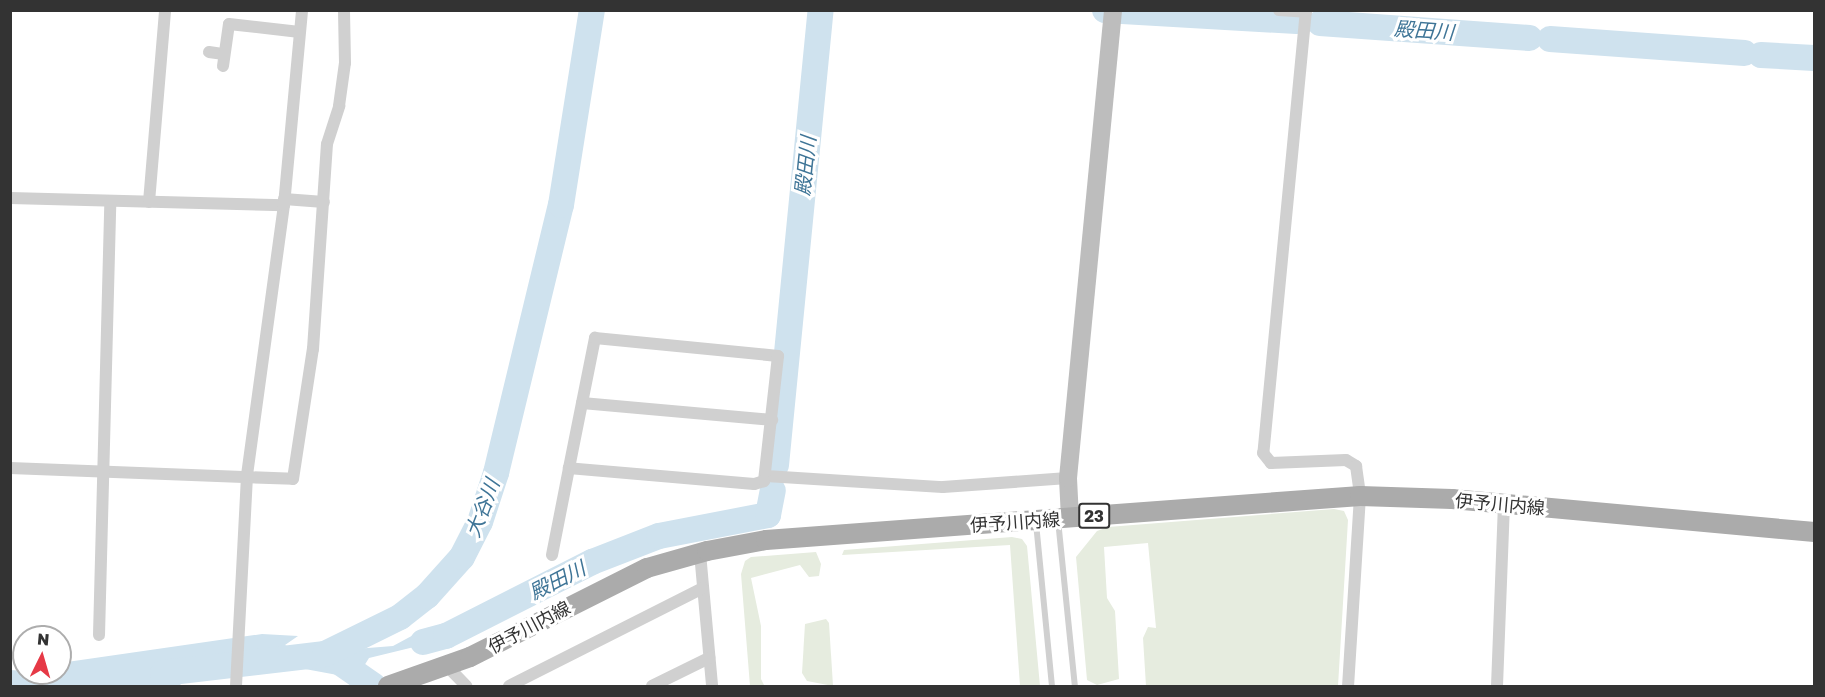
<!DOCTYPE html>
<html>
<head>
<meta charset="utf-8">
<style>
	body { margin:0 }
	#map { position:relative; width:1825px; height:697px; overflow:hidden; background:#fff; font-family:"Golos Text","Noto Sans JP",sans-serif }
	div>[style] { position:absolute }
	.green>* { inset:0; background:#e6ecdf }
	.water>* { inset:0; background:#cfe2ee }
	.river>* { height:26px; margin:-13px; padding:0 13px; transform-origin:13px; border-radius:13px; background:#cfe2ee }
	.lane>* { height:6px; margin:-3px; padding:0 3px; transform-origin:3px; border-radius:3px; background:#d0d0d0 }
	.street>* { height:12px; margin:-6px; padding:0 6px; transform-origin:6px; border-radius:6px; background:#d0d0d0 }
	.secondary>* { height:18px; margin:-9px; padding:0 9px; transform-origin:9px; border-radius:9px; background:#bdbdbd }
	.primary>* { height:20px; margin:-10px; padding:0 10px; transform-origin:10px; border-radius:10px; background:#ababab }
	span { translate:-50% -50%; white-space:nowrap; text-align:center; line-height:1.15; -webkit-text-stroke:6px #fff; paint-order:stroke }
	.shield-label span { padding:2px 4px; background:#fff; border:2px solid; border-radius:4px; -webkit-text-stroke-width:0 }
	.shield-label { font-size:16px; color:#333; font-weight:700 }
	.street-label { font-size:18px; color:#333 }
	.water-label { font-size:20px; color:#3f7597; font-style:italic }
	.frame { position:absolute; inset:0; border:12px solid #333; pointer-events:none }
	.north { position:absolute; left:12px; top:625px; width:60px; height:60px; box-sizing:border-box; background:#fff; border:2px solid #adadad; border-radius:50%; rotate:5deg; font-size:16px; font-weight:700; line-height:24px; text-align:center; color:#333 }
	.north::after { content:''; display:block; margin:auto; width:21px; height:27px; background:#e63946; clip-path:polygon(50% 0,100% 100%,50% 72%,0 100%) }
</style>
</head>
<body>
<div id="map">
	<div class="green">
		<div style="clip-path:polygon(1334px 509px,1344px 511px,1348px 520px,1338px 686px,1146px 686px,1143px 638px,1148px 627px,1156px 628px,1148px 543px,1104px 547px,1107px 598px,1115px 611px,1119px 679px,1097px 685px,1087px 680px,1076px 557px,1097px 531px,1108px 527px)"></div>
		<div style="clip-path:polygon(1012px 537px,1022px 539px,1027px 546px,1040px 686px,1020px 686px,1010px 545px,842px 555px,844px 550px)"></div>
		<div style="clip-path:polygon(816px 552px,821px 564px,819px 576px,809px 577px,800px 565px,751px 578px,761px 626px,761px 679px,764px 685px,777px 686px,750px 686px,741px 574px,745px 561px,751px 557px)"></div>
		<div style="clip-path:polygon(826px 619px,829px 623px,833px 686px,807px 681px,802px 673px,805px 624px)"></div>
	</div>
	<div class="water">
		<div style="clip-path:polygon(453px 629px,456px 635px,447px 639px,369px 658px,364px 666px,372px 676px,359px 679px,278px 664px,216px 659px,202px 663px,179px 686px,11px 686px,10px 670px,60px 673px,60px 663px,262px 634px,298px 636px,285px 645px,289px 647px,343px 650px,393px 646px,419px 632px,420px 639px)"></div>
	</div>
	<div class="river">
		<div style="left:1105px;top:10px;width:192px;rotate:3.3deg"></div>
		<div style="left:1320px;top:23px;width:210px;rotate:4.1deg"></div>
		<div style="left:1550px;top:39px;width:195px;rotate:4.1deg"></div>
		<div style="left:1761px;top:55px;width:53px;rotate:3.2deg"></div>
		<div style="left:776px;top:465px;width:457px;rotate:-84.4deg"></div>
		<div style="left:423px;top:642px;width:24px;rotate:-15deg"></div>
		<div style="left:446px;top:636px;width:164px;rotate:-26.9deg"></div>
		<div style="left:592px;top:562px;width:72px;rotate:-21.2deg"></div>
		<div style="left:659px;top:536px;width:111px;rotate:-10.9deg"></div>
		<div style="left:768px;top:515px;width:25px;rotate:-79deg"></div>
		<div style="left:335px;top:659px;width:47px;rotate:34.7deg"></div>
		<div style="left:163px;top:673px;width:163px;rotate:-6.7deg"></div>
		<div style="left:325px;top:654px;width:84px;rotate:-26.3deg"></div>
		<div style="left:400px;top:617px;width:34px;rotate:-38deg"></div>
		<div style="left:427px;top:596px;width:52px;rotate:-48.1deg"></div>
		<div style="left:462px;top:557px;width:39px;rotate:-63deg"></div>
		<div style="left:480px;top:522px;width:52px;rotate:-71.9deg"></div>
		<div style="left:496px;top:473px;width:276px;rotate:-76.4deg"></div>
		<div style="left:561px;top:205px;width:197px;rotate:-81deg"></div>
	</div>
	<div class="lane">
		<div style="left:1058px;top:520px;width:167px;rotate:84.2deg"></div>
		<div style="left:1036px;top:523px;width:164px;rotate:84.4deg"></div>
	</div>
	<div class="street">
		<div style="left:1279px;top:10px;width:27px;rotate:4deg"></div>
		<div style="left:1306px;top:10px;width:445px;rotate:95.5deg"></div>
		<div style="left:1263px;top:453px;width:13px;rotate:51deg"></div>
		<div style="left:1271px;top:463px;width:75px;rotate:-2.3deg"></div>
		<div style="left:1346px;top:460px;width:12px;rotate:31deg"></div>
		<div style="left:1356px;top:466px;width:30px;rotate:82deg"></div>
		<div style="left:1360px;top:496px;width:190px;rotate:93.6deg"></div>
		<div style="left:209px;top:52px;width:15px;rotate:8deg"></div>
		<div style="left:223px;top:66px;width:42px;rotate:-81.9deg"></div>
		<div style="left:229px;top:24px;width:71px;rotate:6.4deg"></div>
		<div style="left:10px;top:198px;width:274px;rotate:1.5deg"></div>
		<div style="left:284px;top:199px;width:40px;rotate:4.3deg"></div>
		<div style="left:149px;top:202px;width:193px;rotate:-85.2deg"></div>
		<div style="left:582px;top:403px;width:191px;rotate:5.1deg"></div>
		<div style="left:10px;top:468px;width:283px;rotate:2.2deg"></div>
		<div style="left:293px;top:479px;width:132px;rotate:-81.3deg"></div>
		<div style="left:313px;top:349px;width:205px;rotate:-86.1deg"></div>
		<div style="left:327px;top:144px;width:40px;rotate:-72deg"></div>
		<div style="left:339px;top:106px;width:43px;rotate:-82.1deg"></div>
		<div style="left:345px;top:63px;width:53px;rotate:-91.1deg"></div>
		<div style="left:766px;top:476px;width:177px;rotate:3.6deg"></div>
		<div style="left:943px;top:487px;width:125px;rotate:-4.1deg"></div>
		<div style="left:700px;top:553px;width:134px;rotate:84.8deg"></div>
		<div style="left:552px;top:555px;width:89px;rotate:-78.9deg"></div>
		<div style="left:569px;top:468px;width:133px;rotate:-78.7deg"></div>
		<div style="left:595px;top:338px;width:184px;rotate:5.6deg"></div>
		<div style="left:778px;top:356px;width:126px;rotate:96.4deg"></div>
		<div style="left:764px;top:481px;width:10px;rotate:163deg"></div>
		<div style="left:754px;top:484px;width:186px;rotate:-175.1deg"></div>
		<div style="left:99px;top:635px;width:434px;rotate:-88.5deg"></div>
		<div style="left:447px;top:666px;width:28px;rotate:46deg"></div>
		<div style="left:236px;top:686px;width:211px;rotate:-87deg"></div>
		<div style="left:247px;top:475px;width:273px;rotate:-82.2deg"></div>
		<div style="left:284px;top:205px;width:196px;rotate:-84.7deg"></div>
		<div style="left:509px;top:686px;width:217px;rotate:-26.8deg"></div>
		<div style="left:652px;top:686px;width:64px;rotate:-26.2deg"></div>
		<div style="left:1497px;top:686px;width:182px;rotate:-87.8deg"></div>
	</div>
	<div class="secondary">
		<div style="left:1070px;top:518px;width:40px;rotate:-92.9deg"></div>
		<div style="left:1068px;top:478px;width:470px;rotate:-84.5deg"></div>
	</div>
	<div class="primary">
		<div style="left:388px;top:686px;width:87px;rotate:-19.5deg"></div>
		<div style="left:470px;top:657px;width:198px;rotate:-26.7deg"></div>
		<div style="left:647px;top:568px;width:62px;rotate:-15.8deg"></div>
		<div style="left:707px;top:551px;width:60px;rotate:-10.6deg"></div>
		<div style="left:766px;top:540px;width:596px;rotate:-4.24deg"></div>
		<div style="left:1360px;top:496px;width:92px;rotate:1.9deg"></div>
		<div style="left:1452px;top:499px;width:364px;rotate:5.2deg"></div>
	</div>
	<div class="shield-label">
		<span style="left:1094px;top:516px">23</span>
	</div>
	<div class="street-label">
		<span style="left:1500px;top:504px;rotate:5deg">伊予川内線</span>
		<span style="left:1015px;top:522px;rotate:-4deg">伊予川内線</span>
		<span style="left:529px;top:627px;rotate:-28deg">伊予川内線</span>
	</div>
	<div class="water-label">
		<span style="left:1424px;top:30px;rotate:4deg">殿田川</span>
		<span style="left:805px;top:166px;rotate:-84deg">殿田川</span>
		<span style="left:482px;top:508px;rotate:-69deg">大谷川</span>
		<span style="left:557px;top:580px;rotate:-27deg">殿田川</span>
	</div>
	<div class="frame"></div>
	<div class="north">N</div>
</div>
</body>
</html>
